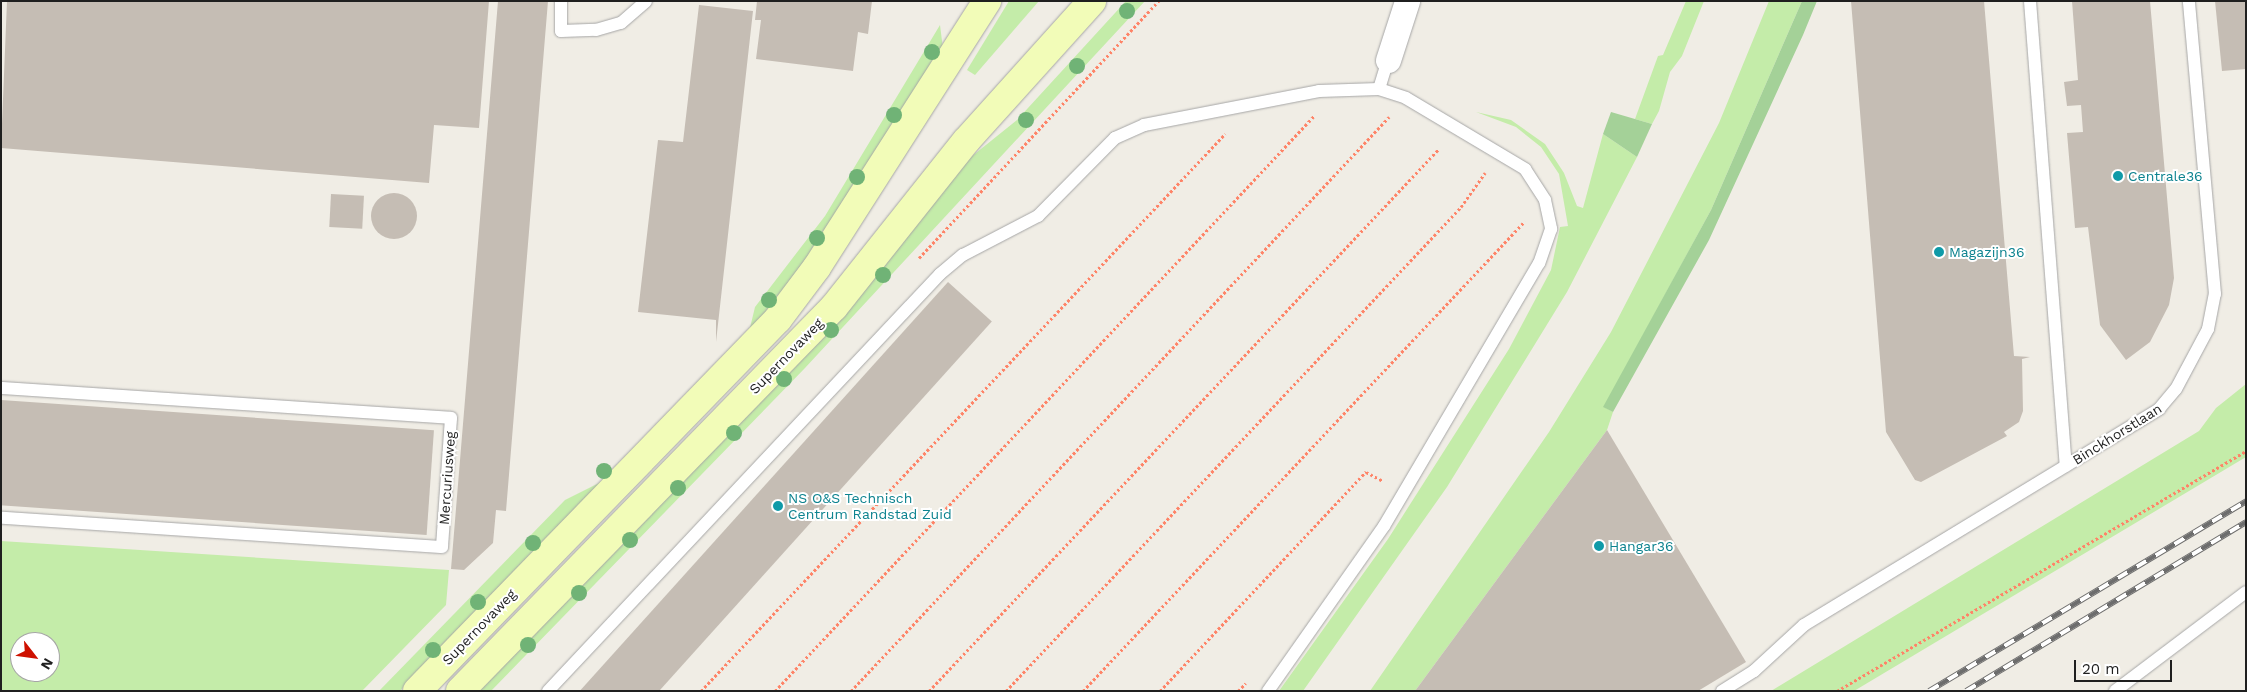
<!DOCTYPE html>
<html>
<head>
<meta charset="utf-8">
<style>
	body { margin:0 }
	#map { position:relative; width:2247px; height:692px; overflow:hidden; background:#f0ede5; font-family:"Work Sans",sans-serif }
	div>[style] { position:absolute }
	.grass>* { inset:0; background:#c4eca9 }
	.forest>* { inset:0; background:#a4d198 }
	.building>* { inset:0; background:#c5bdb4; transform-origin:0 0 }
	.round { border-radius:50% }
	.path>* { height:3px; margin-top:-1.5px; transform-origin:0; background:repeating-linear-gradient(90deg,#fe8468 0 2.5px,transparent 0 5px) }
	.roads { filter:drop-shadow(0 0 1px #a6a6a6) drop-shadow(0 0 1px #a6a6a6) }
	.service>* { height:12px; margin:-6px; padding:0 6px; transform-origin:6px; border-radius:6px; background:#fff }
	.minor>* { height:25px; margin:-12.5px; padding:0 12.5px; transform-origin:12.5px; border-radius:12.5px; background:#fff }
	.secondary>* { height:28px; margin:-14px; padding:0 14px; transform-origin:14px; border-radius:14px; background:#f2fcb8 }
	.rail>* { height:5.5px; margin-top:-2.75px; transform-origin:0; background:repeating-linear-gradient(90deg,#fff 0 11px,#6d6d6d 0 22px); box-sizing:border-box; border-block:1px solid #6d6d6d }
	.trees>* { width:16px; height:16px; margin:-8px; border-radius:50%; background:#70b376 }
	.dots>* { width:14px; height:14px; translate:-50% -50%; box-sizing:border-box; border:2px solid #fff; border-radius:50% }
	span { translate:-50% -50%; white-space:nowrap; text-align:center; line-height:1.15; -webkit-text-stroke:4px #fff; paint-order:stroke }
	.culture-label { font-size:14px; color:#0d838f }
	.left { translate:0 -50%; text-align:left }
	.street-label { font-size:14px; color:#1f1f1f }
	.frame { position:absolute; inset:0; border:2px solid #1f1f1f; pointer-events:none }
	.north { position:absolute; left:10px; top:632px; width:50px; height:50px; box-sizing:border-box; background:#fff; border:1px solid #a5a5a5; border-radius:50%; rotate:120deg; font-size:14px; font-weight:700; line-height:20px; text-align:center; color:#1f1f1f }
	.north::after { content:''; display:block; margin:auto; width:18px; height:22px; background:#ce1100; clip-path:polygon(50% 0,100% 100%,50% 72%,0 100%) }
	.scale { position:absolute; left:2074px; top:660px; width:98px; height:22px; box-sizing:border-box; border:2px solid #1f1f1f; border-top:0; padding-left:6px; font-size:15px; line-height:18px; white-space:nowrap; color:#1f1f1f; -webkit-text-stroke:4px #fff; paint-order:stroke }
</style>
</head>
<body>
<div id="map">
	<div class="grass">
		<div style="clip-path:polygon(1009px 1px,1039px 1px,975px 75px,967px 70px)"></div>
		<div style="clip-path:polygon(1126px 1px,1145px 1px,805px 368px,491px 691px,472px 691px,966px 161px,1017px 120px)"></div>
		<div style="clip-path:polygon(1686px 1px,1704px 1px,1682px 56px,1670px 72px,1659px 111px,1652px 124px,1635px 119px,1658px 56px,1663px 55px)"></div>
		<div style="clip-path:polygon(1769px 1px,1802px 1px,1711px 210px,1604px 407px,1613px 412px,1607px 430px,1415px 691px,1370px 691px,1549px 432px,1611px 332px,1719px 123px)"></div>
		<div style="clip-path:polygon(940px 25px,943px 49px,810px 261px,749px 332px,755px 307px,825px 216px)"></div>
		<div style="clip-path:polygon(1476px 112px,1511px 120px,1545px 144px,1564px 173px,1577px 206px,1583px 208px,1603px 134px,1637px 157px,1567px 292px,1447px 487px,1303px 691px,1279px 691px,1388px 539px,1509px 349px,1551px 270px,1560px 227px,1568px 226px,1559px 174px,1541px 147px,1516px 127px)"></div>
		<div style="clip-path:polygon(2246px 384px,2246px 457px,1854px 691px,1771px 691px,2199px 431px,2216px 408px)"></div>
		<div style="clip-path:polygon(607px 479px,400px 691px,379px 691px,565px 500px)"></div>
		<div style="clip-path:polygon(evenodd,1px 541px,449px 570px,446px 605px,362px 691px,1px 691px,1px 541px,20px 642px,50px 642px,50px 672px,20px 672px,20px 642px)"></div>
	</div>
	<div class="forest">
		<div style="clip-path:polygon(1802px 1px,1817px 1px,1803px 35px,1709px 240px,1613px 412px,1603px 407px,1711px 210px)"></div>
		<div style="clip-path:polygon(1611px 112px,1652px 124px,1637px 157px,1603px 134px)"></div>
	</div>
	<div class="building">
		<div style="clip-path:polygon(7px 1px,489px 1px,479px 128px,434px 125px,429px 183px,1px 148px)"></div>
		<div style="clip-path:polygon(498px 1px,548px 1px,506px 511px,496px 510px,493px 543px,464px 570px,451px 569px)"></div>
		<div style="clip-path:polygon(757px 1px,872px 1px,868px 34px,858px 32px,853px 71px,756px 59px,761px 20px,755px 20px)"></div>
		<div style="clip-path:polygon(1851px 1px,1984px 1px,2014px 356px,2030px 357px,2022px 359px,2023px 411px,2019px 422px,2004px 432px,2007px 436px,1921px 482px,1915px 480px,1886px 432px)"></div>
		<div style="clip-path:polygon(2072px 1px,2150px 1px,2174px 278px,2169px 305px,2150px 342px,2126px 360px,2100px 325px,2088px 227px,2075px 228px,2067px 133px,2083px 132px,2081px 105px,2067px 106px,2064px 82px,2078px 80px)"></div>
		<div style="clip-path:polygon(2215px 1px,2246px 1px,2246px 69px,2222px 71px)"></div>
		<div style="clip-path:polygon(699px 5px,753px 11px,716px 342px,716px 320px,638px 312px,658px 140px,683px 142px)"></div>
		<div class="round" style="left:371px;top:193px;width:46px;height:46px"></div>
		<div style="left:331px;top:194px;width:33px;height:33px;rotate:3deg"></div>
		<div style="left:948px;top:282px;width:59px;height:561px;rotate:42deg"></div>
		<div style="left:1px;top:400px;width:434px;height:105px;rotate:4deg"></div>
		<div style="clip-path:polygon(1607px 430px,1746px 662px,1698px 691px,1415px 691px)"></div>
	</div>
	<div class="path">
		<div style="left:919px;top:258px;width:352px;rotate:-47deg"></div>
		<div style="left:701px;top:691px;width:765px;rotate:-46.75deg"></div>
		<div style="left:775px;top:691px;width:788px;rotate:-46.85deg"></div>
		<div style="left:851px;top:691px;width:787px;rotate:-46.85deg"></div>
		<div style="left:929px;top:691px;width:743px;rotate:-46.75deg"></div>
		<div style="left:1006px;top:691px;width:664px;rotate:-46.77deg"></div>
		<div style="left:1461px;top:207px;width:42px;rotate:-54.8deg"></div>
		<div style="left:1083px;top:691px;width:645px;rotate:-46.76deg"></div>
		<div style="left:1160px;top:691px;width:301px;rotate:-46.8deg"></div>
		<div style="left:1366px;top:472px;width:19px;rotate:28deg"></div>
		<div style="left:1238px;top:691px;width:11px;rotate:-45deg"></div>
		<div style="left:1837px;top:691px;width:474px;rotate:-30.4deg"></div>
	</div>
	<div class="roads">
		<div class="service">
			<div style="left:561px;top:1px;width:30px;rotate:90deg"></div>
			<div style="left:561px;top:31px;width:35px;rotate:-2deg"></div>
			<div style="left:596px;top:30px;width:26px;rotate:-16deg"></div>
			<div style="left:621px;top:23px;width:33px;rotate:-41deg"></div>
			<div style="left:2030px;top:1px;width:466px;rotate:85.6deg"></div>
			<div style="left:1379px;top:89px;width:30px;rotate:-73deg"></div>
			<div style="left:1px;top:388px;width:451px;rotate:3.8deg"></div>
			<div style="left:451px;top:418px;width:129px;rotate:94deg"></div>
			<div style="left:442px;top:547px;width:442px;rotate:-176.2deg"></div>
			<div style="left:548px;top:691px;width:572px;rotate:-46.77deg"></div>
			<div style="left:940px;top:274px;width:30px;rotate:-40deg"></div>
			<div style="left:963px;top:255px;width:85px;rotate:-27.5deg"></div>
			<div style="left:1038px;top:216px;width:110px;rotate:-45.4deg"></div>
			<div style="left:1115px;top:138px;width:32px;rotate:-24deg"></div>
			<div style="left:1144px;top:125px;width:178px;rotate:-11deg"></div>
			<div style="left:1319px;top:91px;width:60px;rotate:-1.9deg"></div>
			<div style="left:1379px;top:89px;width:28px;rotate:18deg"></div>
			<div style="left:1406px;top:98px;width:139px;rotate:30.8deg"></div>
			<div style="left:1525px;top:169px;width:37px;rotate:57deg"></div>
			<div style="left:1545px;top:200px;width:30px;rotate:78deg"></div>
			<div style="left:1551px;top:229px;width:36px;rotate:109deg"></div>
			<div style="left:1539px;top:263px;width:305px;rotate:120.5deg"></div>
			<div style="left:1384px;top:526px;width:202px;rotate:125.1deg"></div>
			<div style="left:1722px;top:691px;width:38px;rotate:-32deg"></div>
			<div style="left:1754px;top:671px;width:68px;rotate:-42.6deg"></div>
			<div style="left:1804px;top:625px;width:416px;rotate:-31.3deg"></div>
			<div style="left:2159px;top:409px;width:26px;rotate:-50deg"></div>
			<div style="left:2176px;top:389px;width:68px;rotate:-61.9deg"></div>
			<div style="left:2208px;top:329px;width:36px;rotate:-79deg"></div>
			<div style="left:2215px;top:294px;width:294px;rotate:-95.1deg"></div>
			<div style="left:2115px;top:691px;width:164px;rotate:-37.1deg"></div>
		</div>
		<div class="minor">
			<div style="left:1388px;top:60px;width:62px;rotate:-72.1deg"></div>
		</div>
		<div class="secondary">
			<div style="left:417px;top:691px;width:518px;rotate:-45.86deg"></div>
			<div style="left:778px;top:319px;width:65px;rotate:-53.1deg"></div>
			<div style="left:817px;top:267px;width:316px;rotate:-57.4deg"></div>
			<div style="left:460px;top:691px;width:536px;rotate:-45.76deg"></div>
			<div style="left:834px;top:307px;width:213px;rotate:-51.5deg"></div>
			<div style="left:967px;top:140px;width:187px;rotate:-48deg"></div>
		</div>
	</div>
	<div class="rail">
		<div style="left:1929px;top:691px;width:370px;rotate:-30.9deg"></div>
		<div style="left:1966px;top:691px;width:327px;rotate:-31.1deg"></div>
	</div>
	<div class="trees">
		<div style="left:1127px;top:11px"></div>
		<div style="left:932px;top:52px"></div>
		<div style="left:1077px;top:66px"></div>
		<div style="left:894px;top:115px"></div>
		<div style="left:1026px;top:120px"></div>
		<div style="left:857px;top:177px"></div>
		<div style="left:817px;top:238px"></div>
		<div style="left:883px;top:275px"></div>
		<div style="left:769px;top:300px"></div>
		<div style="left:831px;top:330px"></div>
		<div style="left:784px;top:379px"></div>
		<div style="left:734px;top:433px"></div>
		<div style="left:604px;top:471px"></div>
		<div style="left:678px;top:488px"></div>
		<div style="left:630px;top:540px"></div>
		<div style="left:533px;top:543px"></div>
		<div style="left:579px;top:593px"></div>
		<div style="left:478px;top:602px"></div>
		<div style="left:528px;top:645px"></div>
		<div style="left:433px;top:650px"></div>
	</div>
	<div class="dots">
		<div style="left:2118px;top:176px;background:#0f9aa8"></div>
		<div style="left:1939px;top:252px;background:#0f9aa8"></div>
		<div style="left:778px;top:506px;background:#0f9aa8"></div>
		<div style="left:1599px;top:546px;background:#0f9aa8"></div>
	</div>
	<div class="culture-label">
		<span class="left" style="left:2128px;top:176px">Centrale36</span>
		<span class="left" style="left:1949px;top:252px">Magazijn36</span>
		<span class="left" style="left:788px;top:506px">NS O&amp;S Technisch<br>Centrum Randstad Zuid</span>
		<span class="left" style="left:1609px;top:546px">Hangar36</span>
	</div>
	<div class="street-label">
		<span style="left:786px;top:356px;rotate:-46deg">Supernovaweg</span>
		<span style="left:2117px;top:434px;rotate:-32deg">Binckhorstlaan</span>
		<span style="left:447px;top:478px;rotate:-86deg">Mercuriusweg</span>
		<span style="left:479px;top:627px;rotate:-46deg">Supernovaweg</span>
	</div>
	<div class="frame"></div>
	<div class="north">N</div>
	<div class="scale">20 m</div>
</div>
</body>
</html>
